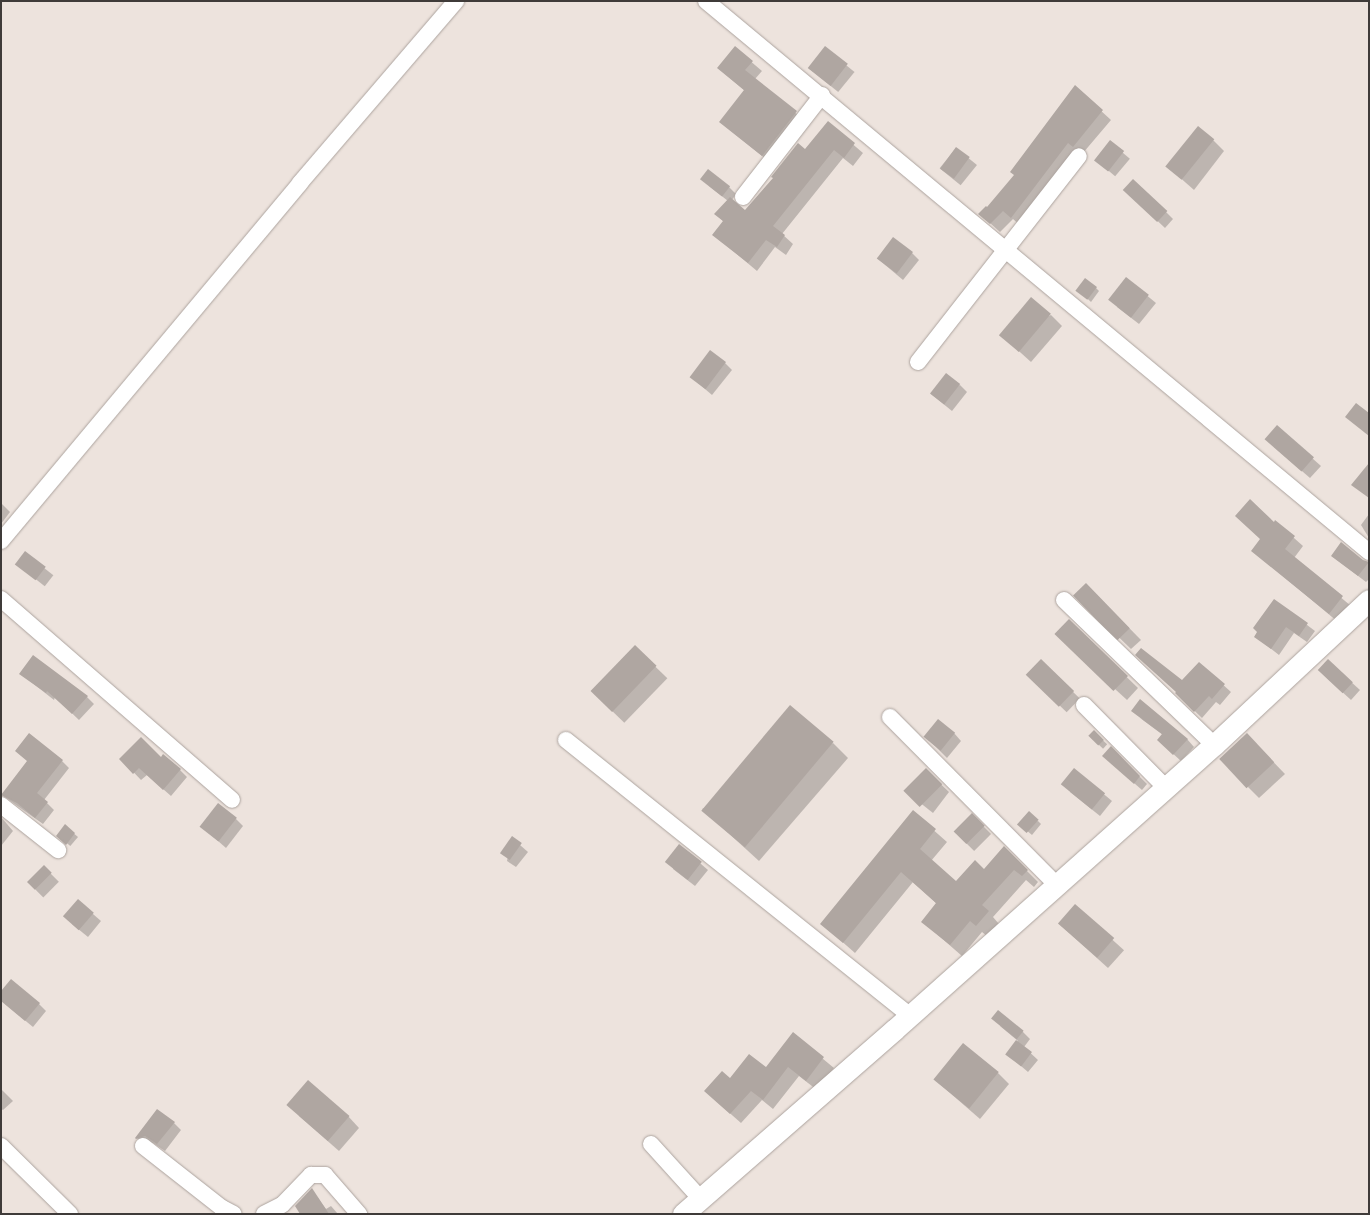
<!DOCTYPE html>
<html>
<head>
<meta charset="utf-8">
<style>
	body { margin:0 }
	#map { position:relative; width:1370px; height:1215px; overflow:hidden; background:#ede3dd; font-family:"IBM Plex Serif",serif }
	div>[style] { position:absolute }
	.shadow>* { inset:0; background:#0003; transform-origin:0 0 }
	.building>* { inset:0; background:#afa6a1; transform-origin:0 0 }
	.roads { filter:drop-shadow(0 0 1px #aca39e) drop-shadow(0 0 1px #aca39e) }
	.minor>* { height:16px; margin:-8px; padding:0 8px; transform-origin:8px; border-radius:8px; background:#fff }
	.major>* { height:21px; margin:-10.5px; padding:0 10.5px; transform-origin:10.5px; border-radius:10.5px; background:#fff }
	span { translate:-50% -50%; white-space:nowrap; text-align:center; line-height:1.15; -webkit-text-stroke:4px #faf1ea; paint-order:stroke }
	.frame { position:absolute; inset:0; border:2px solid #3f3b39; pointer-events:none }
</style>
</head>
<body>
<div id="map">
	<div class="shadow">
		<div style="clip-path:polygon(735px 48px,762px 71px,755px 79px,805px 121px,772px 164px,720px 122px,745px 91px,718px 68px)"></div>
		<div style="left:825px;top:48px;width:38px;height:26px;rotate:39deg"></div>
		<div style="clip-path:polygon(1075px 87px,1111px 120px,1021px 226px,1013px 219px,1000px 232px,980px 214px,988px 209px,1015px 175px)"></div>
		<div style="clip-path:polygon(828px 123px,863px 153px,853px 166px,843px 158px,782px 234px,793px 244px,786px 255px,775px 247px,757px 271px,714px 235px,724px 222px,716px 214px,728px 201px,709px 186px,729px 187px,736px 194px,732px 200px,745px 211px,805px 151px)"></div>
		<div style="clip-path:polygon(1213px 140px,1224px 151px,1194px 190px,1168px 167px)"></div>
		<div style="left:1110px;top:142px;width:26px;height:23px;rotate:40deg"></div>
		<div style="left:956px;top:148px;width:27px;height:26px;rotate:39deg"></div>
		<div style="clip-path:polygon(1132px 197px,1166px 212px,1173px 219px,1165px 228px)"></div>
		<div style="clip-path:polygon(912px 253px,919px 260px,903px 280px,877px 258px)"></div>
		<div style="clip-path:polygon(1127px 279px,1156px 303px,1139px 324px,1117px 307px)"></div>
		<div style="clip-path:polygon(1096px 288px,1099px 291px,1091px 302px,1077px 289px)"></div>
		<div style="clip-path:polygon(1051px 315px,1062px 326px,1031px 362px,1001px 335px)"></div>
		<div style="clip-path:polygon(725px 363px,732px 370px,712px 395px,691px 377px)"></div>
		<div style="clip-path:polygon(960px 385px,967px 392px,952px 411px,931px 394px)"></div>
		<div style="clip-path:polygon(1277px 427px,1321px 466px,1310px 478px,1274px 447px)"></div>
		<div style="clip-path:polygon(1px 503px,10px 512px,1px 524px)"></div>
		<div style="clip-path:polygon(1369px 514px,1369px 538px,1361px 525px)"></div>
		<div style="clip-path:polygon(1276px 522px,1303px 546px,1294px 558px,1351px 606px,1338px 622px,1253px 551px)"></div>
		<div style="left:25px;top:553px;width:36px;height:14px;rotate:38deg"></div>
		<div style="clip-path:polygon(1332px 556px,1368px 563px,1369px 579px,1366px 582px)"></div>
		<div style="clip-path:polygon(1086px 584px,1141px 640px,1131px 649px,1075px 595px)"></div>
		<div style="clip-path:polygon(1274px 600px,1315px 631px,1307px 642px,1294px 633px,1279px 655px,1256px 637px)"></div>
		<div style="clip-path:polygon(1069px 621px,1138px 688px,1127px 700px,1067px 645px)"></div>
		<div style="left:635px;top:647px;width:45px;height:62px;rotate:44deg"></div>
		<div style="left:1041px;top:661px;width:54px;height:19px;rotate:44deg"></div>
		<div style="clip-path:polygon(1328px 661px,1360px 690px,1351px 700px,1327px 678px)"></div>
		<div style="clip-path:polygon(1199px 663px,1231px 692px,1220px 705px,1216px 702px,1202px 718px,1176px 693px,1182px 682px)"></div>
		<div style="clip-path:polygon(21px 674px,87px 697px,94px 704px,79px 720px,55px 697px,54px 700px)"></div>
		<div style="clip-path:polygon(1140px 718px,1187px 739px,1194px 747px,1181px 761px,1158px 740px,1163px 735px)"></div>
		<div style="left:1094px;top:732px;width:18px;height:6px;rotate:43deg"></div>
		<div style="clip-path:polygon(954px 733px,961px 741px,947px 758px,925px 736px)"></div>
		<div style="clip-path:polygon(833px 743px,848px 758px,759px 861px,702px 809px)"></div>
		<div style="clip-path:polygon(1258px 746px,1285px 774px,1259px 798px,1248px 787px)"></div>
		<div style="clip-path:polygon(1111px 748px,1147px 784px,1142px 790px,1111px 763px)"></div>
		<div style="clip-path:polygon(121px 759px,161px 759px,180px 770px,187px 777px,171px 796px,147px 775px,141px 780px)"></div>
		<div style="clip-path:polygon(62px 761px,69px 768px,44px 800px,54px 810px,43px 824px,2px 795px)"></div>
		<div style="clip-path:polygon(926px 770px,949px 792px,933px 813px,909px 794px)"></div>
		<div style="clip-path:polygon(1075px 770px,1112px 801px,1100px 816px,1070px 792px)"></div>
		<div style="clip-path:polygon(913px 812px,947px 842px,931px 861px,956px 883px,984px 871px,1004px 848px,1038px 882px,1034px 887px,1026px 880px,993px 917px,999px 924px,988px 937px,982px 932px,962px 956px,923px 922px,937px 904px,913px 882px,855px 953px,822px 924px)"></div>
		<div style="left:972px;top:815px;width:27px;height:24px;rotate:45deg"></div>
		<div style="clip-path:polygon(1px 817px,13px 831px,1px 846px)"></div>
		<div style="clip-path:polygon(236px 819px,243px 826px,226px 848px,201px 826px)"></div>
		<div style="clip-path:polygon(1038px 821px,1041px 824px,1032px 835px,1019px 824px)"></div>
		<div style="left:65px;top:826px;width:17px;height:12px;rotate:40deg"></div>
		<div style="clip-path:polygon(512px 838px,528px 852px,516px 867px,507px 861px)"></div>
		<div style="clip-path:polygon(679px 845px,708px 870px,695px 886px,673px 869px)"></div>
		<div style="left:44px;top:867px;width:21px;height:22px;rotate:45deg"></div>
		<div style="clip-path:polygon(78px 901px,101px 921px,88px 937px,72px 924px)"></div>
		<div style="left:1075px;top:906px;width:66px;height:24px;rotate:42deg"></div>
		<div style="clip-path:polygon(5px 1004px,39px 1004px,46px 1011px,33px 1027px)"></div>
		<div style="clip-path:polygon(1000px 1026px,1023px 1032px,1030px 1039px,1024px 1047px,1038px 1060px,1028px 1072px,1007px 1054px,1018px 1041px)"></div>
		<div style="clip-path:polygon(793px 1034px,834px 1068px,817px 1090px,799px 1076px,773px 1109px,762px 1100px,741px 1123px,716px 1101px,730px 1080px,766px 1069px)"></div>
		<div style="clip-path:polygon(998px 1073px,1009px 1084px,980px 1119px,934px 1079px)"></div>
		<div style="clip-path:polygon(1px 1089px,13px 1101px,3px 1110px,1px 1109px)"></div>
		<div style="clip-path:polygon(299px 1116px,348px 1116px,359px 1128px,339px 1151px)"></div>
		<div style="clip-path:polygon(174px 1123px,181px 1130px,165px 1151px,153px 1143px,143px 1144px,137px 1138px)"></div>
		<div style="clip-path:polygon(318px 1198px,326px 1209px,331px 1206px,338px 1214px,301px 1214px)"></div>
	</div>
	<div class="building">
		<div style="clip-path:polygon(735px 46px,753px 61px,745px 70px,797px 111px,762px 156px,719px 122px,744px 90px,717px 68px)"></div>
		<div style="left:825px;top:46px;width:29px;height:28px;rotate:38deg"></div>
		<div style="clip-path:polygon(1075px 85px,1103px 110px,1073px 147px,1068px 143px,1011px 218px,1003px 211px,990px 224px,978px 214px,986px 206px,987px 207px,1014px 175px,1010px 172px)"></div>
		<div style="clip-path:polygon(828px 121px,855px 143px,844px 158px,834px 150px,773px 226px,785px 235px,777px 247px,766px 240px,748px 263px,712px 235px,723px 221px,714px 214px,730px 197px,745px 210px,773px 178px,771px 177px,798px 143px,805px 149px)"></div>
		<div style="left:1198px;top:126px;width:21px;height:52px;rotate:39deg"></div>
		<div style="left:1110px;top:140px;width:18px;height:26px;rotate:38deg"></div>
		<div style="left:956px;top:147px;width:17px;height:27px;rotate:36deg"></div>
		<div style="left:708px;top:169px;width:28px;height:13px;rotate:38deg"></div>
		<div style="left:1133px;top:179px;width:47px;height:15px;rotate:43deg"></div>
		<div style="left:893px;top:237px;width:25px;height:27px;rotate:37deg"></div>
		<div style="left:1126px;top:277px;width:29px;height:29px;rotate:38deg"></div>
		<div style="left:1085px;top:278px;width:15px;height:16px;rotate:37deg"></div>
		<div style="left:1031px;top:297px;width:26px;height:50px;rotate:40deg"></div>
		<div style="left:710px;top:350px;width:20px;height:34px;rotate:37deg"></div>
		<div style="left:946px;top:373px;width:18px;height:26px;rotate:38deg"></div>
		<div style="clip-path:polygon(1356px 403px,1369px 413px,1369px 436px,1345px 417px)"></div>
		<div style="left:1277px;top:425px;width:49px;height:19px;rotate:41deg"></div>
		<div style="clip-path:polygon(1369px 463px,1369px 498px,1351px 485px)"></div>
		<div style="clip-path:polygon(1250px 499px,1274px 522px,1275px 520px,1295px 536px,1285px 549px,1343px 596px,1329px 614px,1251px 551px,1260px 539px,1235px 516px)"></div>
		<div style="clip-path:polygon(1341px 542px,1363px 560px,1369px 562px,1358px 576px,1331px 556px)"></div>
		<div style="left:25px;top:551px;width:26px;height:17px;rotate:37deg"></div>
		<div style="left:1086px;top:583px;width:63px;height:18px;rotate:46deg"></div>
		<div style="clip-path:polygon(1274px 599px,1308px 623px,1299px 636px,1286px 627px,1271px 649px,1254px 637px,1257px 632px,1253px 628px)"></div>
		<div style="left:1069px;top:619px;width:82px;height:21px;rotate:44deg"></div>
		<div style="left:635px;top:645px;width:30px;height:64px;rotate:44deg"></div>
		<div style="clip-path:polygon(1141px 648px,1182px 680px,1199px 662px,1225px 684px,1212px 699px,1209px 696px,1194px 712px,1175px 693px,1176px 692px,1135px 655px)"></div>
		<div style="clip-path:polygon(33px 655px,88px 696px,72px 714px,47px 691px,46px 693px,19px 674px)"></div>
		<div style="left:1041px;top:659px;width:46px;height:22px;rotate:44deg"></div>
		<div style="left:1328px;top:659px;width:34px;height:15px;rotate:43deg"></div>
		<div style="clip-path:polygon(1140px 699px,1188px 739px,1173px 755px,1157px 740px,1162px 734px,1131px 711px)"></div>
		<div style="left:790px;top:705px;width:57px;height:138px;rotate:40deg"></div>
		<div style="left:938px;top:719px;width:22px;height:23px;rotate:39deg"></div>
		<div style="left:1094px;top:730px;width:14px;height:8px;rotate:45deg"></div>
		<div style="clip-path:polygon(29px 733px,63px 760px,37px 793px,48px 802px,35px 818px,17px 803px,1px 795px,27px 761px,15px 751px)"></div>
		<div style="left:1247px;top:733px;width:40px;height:38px;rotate:47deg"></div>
		<div style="clip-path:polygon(141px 737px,161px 757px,163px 754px,181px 769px,163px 790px,139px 768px,133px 774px,119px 759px)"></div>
		<div style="clip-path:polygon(1111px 746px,1140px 776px,1134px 784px,1102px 756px)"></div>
		<div style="left:926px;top:768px;width:23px;height:32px;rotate:45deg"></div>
		<div style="left:1074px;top:768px;width:40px;height:21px;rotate:39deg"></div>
		<div style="left:218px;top:803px;width:24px;height:30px;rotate:38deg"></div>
		<div style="clip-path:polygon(913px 810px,936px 829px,920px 849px,956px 881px,975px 860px,984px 869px,1004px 846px,1028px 870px,1022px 876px,1014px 870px,982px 905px,989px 911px,976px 926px,970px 921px,950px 945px,921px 922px,936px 903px,901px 872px,843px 943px,820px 924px)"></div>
		<div style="left:1029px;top:811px;width:13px;height:18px;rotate:42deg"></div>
		<div style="left:972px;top:813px;width:18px;height:26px;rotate:45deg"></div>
		<div style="clip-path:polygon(65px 824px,75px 833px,66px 845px,56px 836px)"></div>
		<div style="left:512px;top:836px;width:12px;height:21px;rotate:35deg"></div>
		<div style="left:679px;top:844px;width:29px;height:23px;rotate:38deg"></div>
		<div style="left:44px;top:865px;width:11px;height:24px;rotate:45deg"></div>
		<div style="left:78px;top:899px;width:21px;height:23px;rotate:41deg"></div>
		<div style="left:1075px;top:904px;width:52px;height:26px;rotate:41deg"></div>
		<div style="clip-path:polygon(11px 979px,40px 1003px,25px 1021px,1px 1001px,1px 991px)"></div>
		<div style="left:998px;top:1010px;width:33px;height:11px;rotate:39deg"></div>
		<div style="clip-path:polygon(793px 1032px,824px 1057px,806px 1081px,788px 1067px,763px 1100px,751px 1091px,730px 1114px,704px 1091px,722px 1071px,730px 1078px,749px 1054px,766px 1067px)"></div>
		<div style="left:1016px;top:1040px;width:20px;height:18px;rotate:37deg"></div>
		<div style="left:963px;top:1043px;width:46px;height:47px;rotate:39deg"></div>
		<div style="left:308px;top:1080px;width:55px;height:33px;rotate:41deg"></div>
		<div style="clip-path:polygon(157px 1109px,175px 1122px,157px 1144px,145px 1136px,136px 1139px,135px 1138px)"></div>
		<div style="clip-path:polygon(312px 1188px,329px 1214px,300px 1214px,295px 1206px)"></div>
	</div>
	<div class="roads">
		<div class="minor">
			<div style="left:706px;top:1px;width:862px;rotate:39.73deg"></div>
			<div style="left:743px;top:197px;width:129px;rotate:-52.2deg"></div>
			<div style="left:918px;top:362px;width:261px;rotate:-52deg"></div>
			<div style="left:1px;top:541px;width:466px;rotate:-50.1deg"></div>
			<div style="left:300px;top:183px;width:240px;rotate:-49.4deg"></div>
			<div style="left:1px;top:599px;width:306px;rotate:41deg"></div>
			<div style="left:1064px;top:600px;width:209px;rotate:44deg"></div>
			<div style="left:1084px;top:705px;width:117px;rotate:45.3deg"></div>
			<div style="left:890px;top:717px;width:237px;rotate:45.2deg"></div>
			<div style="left:566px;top:740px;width:441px;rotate:38.7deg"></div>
			<div style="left:1px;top:805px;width:73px;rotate:38.3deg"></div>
			<div style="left:651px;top:1144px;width:73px;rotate:47.8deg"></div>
			<div style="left:1px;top:1146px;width:97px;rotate:44.6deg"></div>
			<div style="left:143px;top:1146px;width:100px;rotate:38.1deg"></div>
			<div style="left:222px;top:1208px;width:13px;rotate:27deg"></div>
			<div style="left:264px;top:1214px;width:20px;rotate:-27deg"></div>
			<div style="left:282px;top:1205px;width:42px;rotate:-46deg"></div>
			<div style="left:311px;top:1175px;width:14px"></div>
			<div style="left:325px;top:1175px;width:52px;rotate:48.9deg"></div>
		</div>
		<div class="major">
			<div style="left:683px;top:1214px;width:281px;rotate:-41.1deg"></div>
			<div style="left:895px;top:1029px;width:427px;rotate:-41.7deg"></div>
			<div style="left:1214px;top:745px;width:212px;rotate:-43.1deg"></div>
		</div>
	</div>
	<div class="frame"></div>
</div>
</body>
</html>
